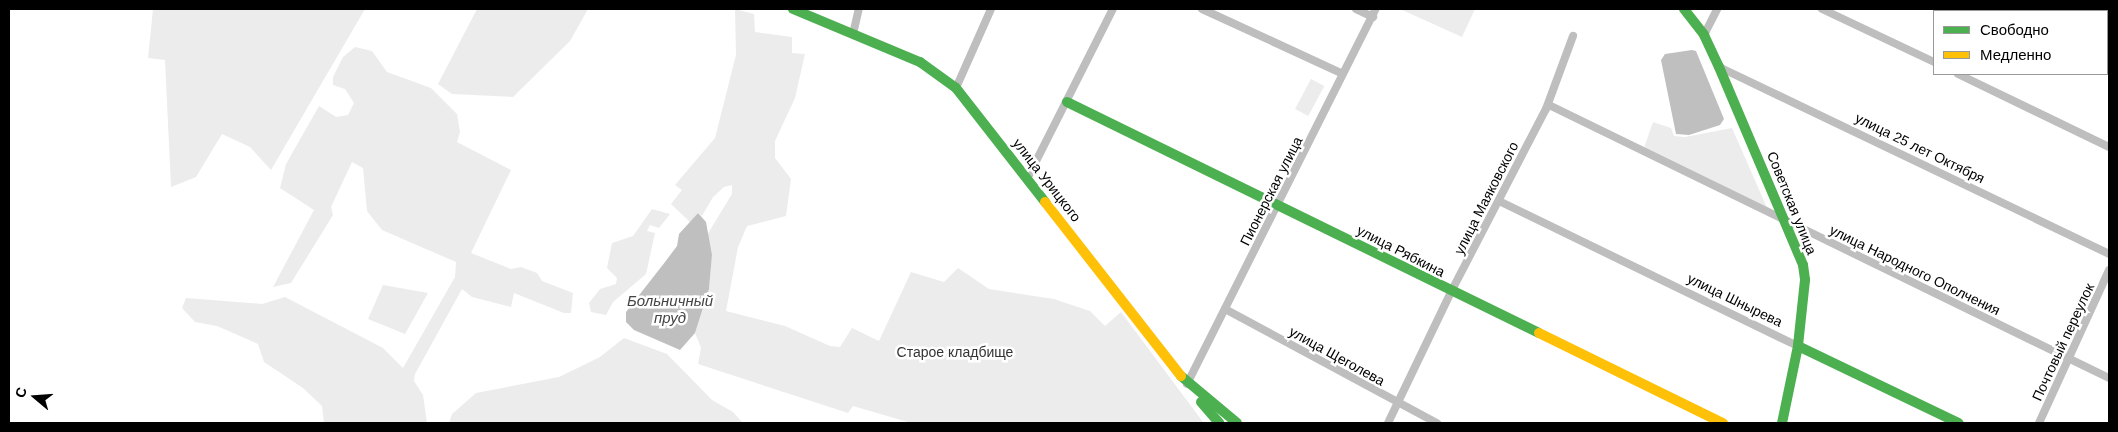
<!DOCTYPE html>
<html>
<head>
<meta charset="utf-8">
<style>
	body { margin:0 }
	#map { position:relative; width:2118px; height:432px; overflow:hidden; background:#fff; font-family:Arial,sans-serif }
	div>[style] { position:absolute }
	.green>* { inset:0; background:#ececec; transform-origin:0 0 }
	.water>* { inset:0; background:#bfbfbf }
	.street>* { height:8px; margin:-4px; padding:0 4px; transform-origin:4px; border-radius:4px; background:#bebebe }
	.fast>* { height:10px; margin:-5px; padding:0 5px; transform-origin:5px; border-radius:5px; background:#4caf50 }
	.slow>* { height:10px; margin:-5px; padding:0 5px; transform-origin:5px; border-radius:5px; background:#ffc107 }
	span { translate:-50% -50%; white-space:nowrap; text-align:center; line-height:1.15; -webkit-text-stroke:5px #fff; paint-order:stroke }
	.street-label { font-size:14px; color:#000 }
	.park-label { font-size:14px; color:#333 }
	.water-label { font-size:15px; color:#444; font-style:italic }
	.frame { position:absolute; inset:0; border:10px solid #000; pointer-events:none }
	.legend { position:absolute; left:1933px; top:10px; width:175px; height:65px; box-sizing:border-box; background:#fff; border:1px solid #999; margin:0; padding:6px 9px; list-style:none; font-size:15px; color:#000 }
	.legend li { display:flex; align-items:center; gap:10px; height:25px }
	.legend b { width:25px; border:1px solid #999 }
	.north { position:absolute; left:10px; top:372px; width:50px; height:50px; -webkit-text-stroke:4px #fff; paint-order:stroke; rotate:288deg; font-size:14px; font-weight:700; line-height:20px; text-align:center; color:#000 }
	.north::after { content:''; display:block; margin:auto; width:18px; height:22px; background:#000; clip-path:polygon(50% 0,100% 100%,50% 72%,0 100%) }
</style>
</head>
<body>
<div id="map">
	<div class="green">
		<div style="clip-path:polygon(153px 9px,365px 9px,271px 170px,250px 147px,222px 134px,196px 177px,171px 187px,165px 60px,148px 58px)"></div>
		<div style="clip-path:polygon(477px 9px,588px 9px,570px 41px,513px 97px,452px 94px,438px 84px)"></div>
		<div style="clip-path:polygon(735px 9px,754px 14px,755px 32px,792px 37px,792px 53px,805px 54px,795px 98px,775px 141px,775px 158px,791px 179px,786px 216px,747px 226px,738px 247px,726px 311px,785px 326px,830px 346px,840px 347px,852px 328px,879px 341px,911px 272px,944px 282px,958px 268px,989px 289px,1054px 299px,1090px 311px,1105px 326px,1121px 312px,1203px 422px,911px 423px,853px 406px,848px 413px,698px 364px,701px 348px,695px 333px,709px 289px,712px 255px,707px 235px,732px 194px,732px 185px,724px 187px,713px 197px,702px 216px,698px 213px,690px 222px,671px 204px,682px 190px,675px 185px,715px 138px,736px 55px)"></div>
		<div style="clip-path:polygon(1400px 9px,1475px 9px,1462px 37px)"></div>
		<div style="clip-path:polygon(355px 47px,372px 51px,387px 72px,431px 88px,457px 114px,460px 132px,457px 142px,511px 170px,471px 253px,511px 269px,521px 267px,537px 273px,542px 281px,573px 293px,571px 313px,564px 313px,514px 293px,511px 307px,472px 297px,462px 289px,415px 374px,414px 381px,423px 395px,427px 423px,324px 423px,322px 406px,303px 388px,264px 362px,258px 344px,217px 326px,195px 322px,182px 308px,186px 298px,262px 304px,285px 297px,383px 348px,403px 368px,455px 277px,456px 262px,382px 230px,367px 211px,363px 168px,352px 162px,331px 207px,333px 215px,291px 283px,273px 287px,314px 210px,280px 188px,286px 164px,319px 106px,336px 117px,348px 115px,354px 103px,345px 89px,333px 85px,333px 77px,343px 57px)"></div>
		<div style="left:1311px;top:79px;width:15px;height:34px;rotate:28deg"></div>
		<div style="clip-path:polygon(1653px 122px,1671px 128px,1674px 136px,1685px 137px,1732px 128px,1768px 210px,1644px 148px)"></div>
		<div style="clip-path:polygon(652px 209px,670px 214px,659px 228px,650px 225px,647px 231px,655px 233px,646px 274px,613px 302px,606px 315px,591px 312px,589px 303px,600px 289px,616px 284px,617px 278px,607px 268px,612px 243px,633px 236px)"></div>
		<div style="clip-path:polygon(383px 285px,428px 293px,405px 334px,368px 319px)"></div>
		<div style="clip-path:polygon(624px 338px,667px 354px,712px 400px,733px 412px,743px 423px,449px 423px,452px 414px,476px 393px,559px 377px,600px 357px)"></div>
	</div>
	<div class="water">
		<div style="clip-path:polygon(1692px 50px,1696px 51px,1724px 119px,1720px 125px,1689px 135px,1676px 134px,1661px 60px,1665px 54px)"></div>
		<div style="clip-path:polygon(698px 213px,706px 222px,712px 255px,709px 289px,695px 333px,680px 350px,634px 330px,626px 322px,626px 312px,665px 262px,677px 246px,679px 234px)"></div>
	</div>
	<div class="street">
		<div style="left:1202px;top:9px;width:155px;rotate:24.7deg"></div>
		<div style="left:1356px;top:9px;width:19px;rotate:25deg"></div>
		<div style="left:1822px;top:9px;width:124px;rotate:25.3deg"></div>
		<div style="left:2055px;top:9px;width:5px;rotate:22deg"></div>
		<div style="left:853px;top:34px;width:26px;rotate:-77deg"></div>
		<div style="left:2107px;top:34px;width:2px;rotate:27deg"></div>
		<div style="left:1704px;top:35px;width:29px;rotate:-63deg"></div>
		<div style="left:1719px;top:67px;width:433px;rotate:25.6deg"></div>
		<div style="left:1958px;top:74px;width:168px;rotate:25.8deg"></div>
		<div style="left:956px;top:88px;width:86px;rotate:-66.1deg"></div>
		<div style="left:1549px;top:105px;width:623px;rotate:25.99deg"></div>
		<div style="left:1028px;top:177px;width:188px;rotate:-63.2deg"></div>
		<div style="left:1499px;top:201px;width:332px;rotate:25.9deg"></div>
		<div style="left:1225px;top:309px;width:241px;rotate:28.3deg"></div>
		<div style="left:1187px;top:384px;width:420px;rotate:-63.3deg"></div>
		<div style="left:1388px;top:423px;width:145px;rotate:-64.3deg"></div>
		<div style="left:1451px;top:292px;width:206px;rotate:-62.6deg"></div>
		<div style="left:1546px;top:109px;width:78px;rotate:-69.7deg"></div>
		<div style="left:2039px;top:423px;width:168px;rotate:-65.4deg"></div>
	</div>
	<div class="fast">
		<div style="left:793px;top:9px;width:138px;rotate:22.7deg"></div>
		<div style="left:920px;top:62px;width:44px;rotate:35.8deg"></div>
		<div style="left:956px;top:88px;width:145px;rotate:52deg"></div>
		<div style="left:1684px;top:9px;width:33px;rotate:52deg"></div>
		<div style="left:1704px;top:35px;width:35px;rotate:65deg"></div>
		<div style="left:1719px;top:67px;width:215px;rotate:67deg"></div>
		<div style="left:1803px;top:265px;width:15px;rotate:82deg"></div>
		<div style="left:1805px;top:280px;width:66px;rotate:96.1deg"></div>
		<div style="left:1798px;top:346px;width:79px;rotate:101.7deg"></div>
		<div style="left:1067px;top:102px;width:525px;rotate:26.08deg"></div>
		<div style="left:1798px;top:346px;width:178px;rotate:25.6deg"></div>
		<div style="left:1181px;top:376px;width:73px;rotate:40deg"></div>
		<div style="left:1201px;top:402px;width:28px;rotate:49deg"></div>
	</div>
	<div class="slow">
		<div style="left:1045px;top:202px;width:221px;rotate:52deg"></div>
		<div style="left:1539px;top:333px;width:205px;rotate:26.1deg"></div>
	</div>
	<div class="street-label">
		<span style="left:1920px;top:148px;rotate:26deg">улица 25 лет Октября</span>
		<span style="left:1047px;top:180px;rotate:52deg">улица Урицкого</span>
		<span style="left:1271px;top:191px;rotate:-63deg">Пионерская улица</span>
		<span style="left:1486px;top:198px;rotate:-63deg">улица Маяковского</span>
		<span style="left:1792px;top:203px;rotate:68deg">Советская улица</span>
		<span style="left:1401px;top:251px;rotate:27deg">улица Рябкина</span>
		<span style="left:1915px;top:270px;rotate:26deg">улица Народного Ополчения</span>
		<span style="left:1735px;top:300px;rotate:26deg">улица Шнырева</span>
		<span style="left:2063px;top:342px;rotate:-65deg">Почтовый переулок</span>
		<span style="left:1337px;top:356px;rotate:29deg">улица Щеголева</span>
	</div>
	<div class="park-label">
		<span style="left:955px;top:352px">Старое кладбище</span>
	</div>
	<div class="water-label">
		<span style="left:670px;top:309px">Больничный<br>пруд</span>
	</div>
	<div class="frame"></div>
	<ul class="legend">
	<li><b style="height:6px;background:#4caf50"></b>Свободно</li>
	<li><b style="height:6px;background:#ffc107"></b>Медленно</li>
	</ul>
	<div class="north">С</div>
</div>
</body>
</html>
